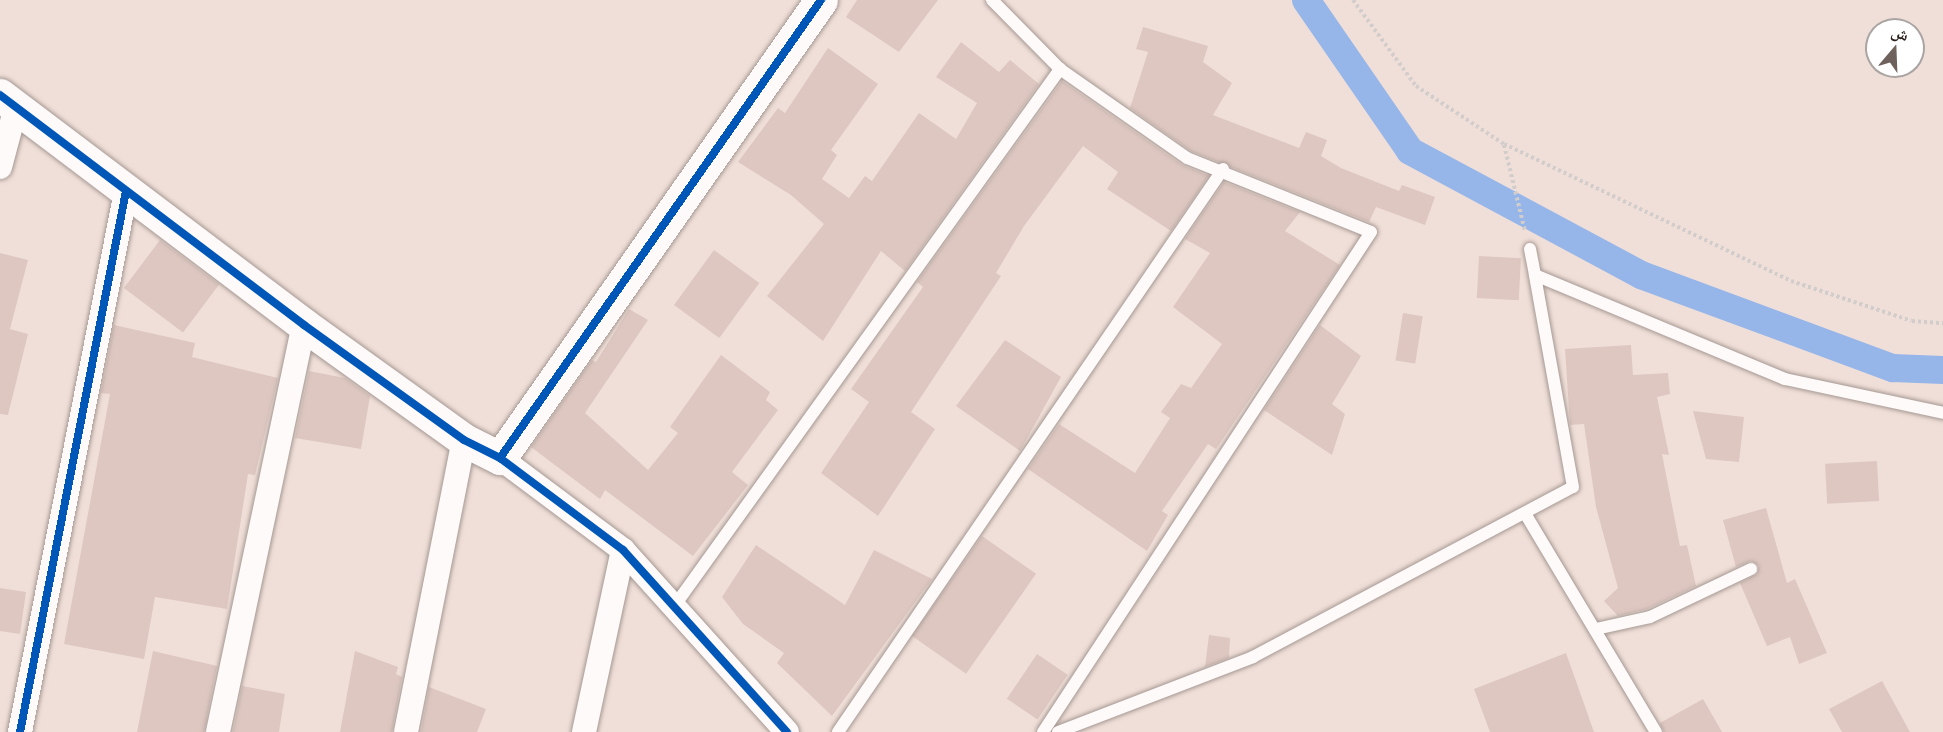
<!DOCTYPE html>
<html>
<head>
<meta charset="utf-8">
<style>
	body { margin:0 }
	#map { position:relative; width:1943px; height:732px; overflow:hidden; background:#f0dfd8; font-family:"Golos Text","Noto Naskh Arabic",sans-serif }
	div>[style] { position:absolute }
	.canal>* { height:28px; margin:-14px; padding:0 14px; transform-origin:14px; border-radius:14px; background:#96b6ea }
	.building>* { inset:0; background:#dec7c1; transform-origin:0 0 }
	.path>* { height:4px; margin-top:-2px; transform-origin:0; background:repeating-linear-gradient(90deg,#d2cdcb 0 3px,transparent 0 6px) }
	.roads { filter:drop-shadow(0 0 2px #a59893) drop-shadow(0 0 2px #a59893) }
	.lane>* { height:12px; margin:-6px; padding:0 6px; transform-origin:6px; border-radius:6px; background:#fdfaf9 }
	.street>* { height:24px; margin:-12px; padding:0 12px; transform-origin:12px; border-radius:12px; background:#fdfaf9 }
	.secondary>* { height:33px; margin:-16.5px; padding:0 16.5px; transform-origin:16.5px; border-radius:16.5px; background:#fdfaf9 }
	.cycleway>* { height:8px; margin:-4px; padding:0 4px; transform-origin:4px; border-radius:4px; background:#0057b8 }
	span { translate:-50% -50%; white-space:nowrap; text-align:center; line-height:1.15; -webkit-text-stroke:5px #fff; paint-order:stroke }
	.north { position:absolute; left:1865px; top:18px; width:60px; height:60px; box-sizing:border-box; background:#fff; border:2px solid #aaa5a3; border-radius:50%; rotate:19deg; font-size:16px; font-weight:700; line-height:24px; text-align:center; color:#2a1f1a }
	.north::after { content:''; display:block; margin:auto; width:21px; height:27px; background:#6f625c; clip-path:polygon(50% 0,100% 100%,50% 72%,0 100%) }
</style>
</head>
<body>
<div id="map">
	<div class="canal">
		<div style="left:1306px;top:0;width:183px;rotate:55.4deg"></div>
		<div style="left:1410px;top:151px;width:262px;rotate:28.2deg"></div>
		<div style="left:1641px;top:275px;width:269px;rotate:20.3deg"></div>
		<div style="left:1893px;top:368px;width:50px;rotate:2.3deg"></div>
	</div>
	<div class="building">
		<div style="clip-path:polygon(857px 0,938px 0,899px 52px,846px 17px)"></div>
		<div style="clip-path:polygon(1143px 27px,1208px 46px,1203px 62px,1232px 83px,1213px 115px,1299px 148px,1306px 132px,1327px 140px,1321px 156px,1341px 168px,1399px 191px,1402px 185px,1435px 197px,1425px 225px,1376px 207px,1369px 222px,1191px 151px,1130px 108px,1148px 52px,1136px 49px)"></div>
		<div style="clip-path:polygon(961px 42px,999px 72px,1010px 60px,1039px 84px,905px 271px,881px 251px,823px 341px,767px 296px,824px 224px,791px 195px,738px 162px,778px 108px,785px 113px,828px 48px,878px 84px,831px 150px,837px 155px,822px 179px,849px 198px,865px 176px,872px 181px,919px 113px,956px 139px,977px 103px,936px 77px)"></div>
		<div style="clip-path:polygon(1062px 81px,1182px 165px,1209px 176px,1171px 231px,1107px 189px,1118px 172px,1083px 146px,1024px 226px,996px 273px,1001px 276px,911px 412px,935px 429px,878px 516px,821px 473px,869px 402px,851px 389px,923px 287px,917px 282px)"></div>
		<div style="clip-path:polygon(1224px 182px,1300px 212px,1285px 231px,1340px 265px,1216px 449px,1208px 444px,1162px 511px,1168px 515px,1147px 551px,1028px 469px,1059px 424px,1135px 473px,1170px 418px,1161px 412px,1181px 384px,1191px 388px,1222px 344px,1173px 307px,1210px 253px,1185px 239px)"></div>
		<div style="left:160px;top:240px;width:74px;height:60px;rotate:37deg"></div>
		<div style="left:714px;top:250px;width:56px;height:68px;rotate:36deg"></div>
		<div style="clip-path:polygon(0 253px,28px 260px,10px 329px,28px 334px,8px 415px,0 414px)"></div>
		<div style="left:1479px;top:256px;width:42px;height:42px;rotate:3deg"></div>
		<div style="clip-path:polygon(629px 309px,648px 320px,585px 413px,648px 470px,678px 433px,670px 427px,721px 355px,770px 392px,766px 400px,778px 410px,732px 472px,748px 485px,693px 556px,605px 490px,600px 499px,531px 447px,592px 360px,596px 362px)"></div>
		<div style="left:1403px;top:313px;width:20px;height:48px;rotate:9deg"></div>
		<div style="clip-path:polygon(114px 325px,195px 343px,192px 357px,278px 378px,255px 475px,248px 474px,227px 609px,155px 597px,144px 659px,64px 644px,110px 394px,101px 393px)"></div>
		<div style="clip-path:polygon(1320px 325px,1361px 356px,1332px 404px,1345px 414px,1332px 455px,1264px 410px)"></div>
		<div style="clip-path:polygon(1005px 340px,1061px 377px,1020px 451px,956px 406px)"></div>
		<div style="clip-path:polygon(1631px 345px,1633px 375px,1668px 373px,1670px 394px,1657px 397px,1669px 455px,1662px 454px,1680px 546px,1687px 545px,1696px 586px,1647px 609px,1618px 616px,1604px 601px,1618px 588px,1596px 507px,1584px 424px,1570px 425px,1565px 349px)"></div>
		<div style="clip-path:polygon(309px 371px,345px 378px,370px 396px,361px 449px,295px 438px)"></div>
		<div style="clip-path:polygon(1693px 411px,1744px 417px,1739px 462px,1706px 459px)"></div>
		<div style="left:1877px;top:461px;width:40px;height:52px;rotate:87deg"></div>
		<div style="clip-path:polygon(1766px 508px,1787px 583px,1795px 579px,1827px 653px,1799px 664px,1790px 637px,1767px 646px,1740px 583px,1757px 574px,1759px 566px,1751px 561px,1736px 567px,1723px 520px)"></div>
		<div style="left:982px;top:536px;width:66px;height:122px;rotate:35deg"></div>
		<div style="clip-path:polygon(756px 545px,845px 605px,874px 550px,932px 579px,832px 716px,777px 663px,784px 653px,743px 624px,722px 597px)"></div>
		<div style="clip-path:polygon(0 588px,26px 592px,20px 634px,0 631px)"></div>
		<div style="clip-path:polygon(1209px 635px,1230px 638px,1229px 658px,1205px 667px)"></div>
		<div style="clip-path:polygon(153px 651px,217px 666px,204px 732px,137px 732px)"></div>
		<div style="clip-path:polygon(355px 651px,398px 667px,396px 674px,402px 677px,392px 732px,340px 732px)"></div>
		<div style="clip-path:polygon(1566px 653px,1594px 732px,1490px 732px,1474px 689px)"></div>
		<div style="left:1037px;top:654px;width:37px;height:54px;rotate:34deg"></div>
		<div style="clip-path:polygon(1882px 681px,1910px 732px,1842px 732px,1829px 709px)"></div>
		<div style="clip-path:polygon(242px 686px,285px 694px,279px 732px,233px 732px)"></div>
		<div style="clip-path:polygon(429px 687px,486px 709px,477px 732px,421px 732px)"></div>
		<div style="clip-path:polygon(1703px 699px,1722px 732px,1664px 732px,1660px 723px)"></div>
	</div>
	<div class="path">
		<div style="left:1353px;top:0;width:107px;rotate:53.8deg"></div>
		<div style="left:1416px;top:86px;width:105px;rotate:33.4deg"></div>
		<div style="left:1504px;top:144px;width:318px;rotate:25.5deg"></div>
		<div style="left:1791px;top:281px;width:127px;rotate:18.3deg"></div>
		<div style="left:1912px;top:321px;width:31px;rotate:4deg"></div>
		<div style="left:1504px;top:145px;width:89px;rotate:76.3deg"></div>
	</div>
	<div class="roads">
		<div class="lane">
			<div style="left:992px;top:0;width:97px;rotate:45.4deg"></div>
			<div style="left:1060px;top:69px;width:155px;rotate:35deg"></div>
			<div style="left:1187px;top:158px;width:198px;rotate:21.9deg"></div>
			<div style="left:1371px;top:232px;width:598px;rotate:123.26deg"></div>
			<div style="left:1530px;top:249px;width:26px;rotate:79deg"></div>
			<div style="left:1535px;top:275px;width:271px;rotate:22.6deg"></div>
			<div style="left:1785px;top:379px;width:162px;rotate:12.1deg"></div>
			<div style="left:1526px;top:515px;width:253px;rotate:59.1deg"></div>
			<div style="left:673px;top:608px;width:664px;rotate:-54.32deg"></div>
			<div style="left:1596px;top:629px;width:55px;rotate:-12.5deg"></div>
			<div style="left:1650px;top:617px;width:112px;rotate:-25.4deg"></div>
			<div style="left:838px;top:732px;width:682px;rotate:-55.63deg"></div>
			<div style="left:1058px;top:732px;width:209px;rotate:-21deg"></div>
			<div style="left:1253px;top:657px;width:362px;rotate:-28deg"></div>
			<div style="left:1573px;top:487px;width:215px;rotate:-100.2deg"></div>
		</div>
		<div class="street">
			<div style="left:0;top:167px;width:62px;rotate:-75.1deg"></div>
			<div style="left:500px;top:458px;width:154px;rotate:36.8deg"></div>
			<div style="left:623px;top:550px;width:245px;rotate:48deg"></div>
			<div style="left:20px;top:732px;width:551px;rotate:-78.91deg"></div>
			<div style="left:218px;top:732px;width:416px;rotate:-78.1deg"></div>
			<div style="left:406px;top:732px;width:298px;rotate:-78.8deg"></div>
			<div style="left:584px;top:732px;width:186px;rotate:-77.9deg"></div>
		</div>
		<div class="secondary">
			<div style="left:0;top:95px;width:381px;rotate:37.1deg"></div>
			<div style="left:304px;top:325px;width:197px;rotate:35.7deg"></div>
			<div style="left:464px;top:440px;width:40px;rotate:26.6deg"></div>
			<div style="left:500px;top:458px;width:559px;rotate:-54.97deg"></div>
		</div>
	</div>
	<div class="cycleway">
		<div style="left:0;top:95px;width:381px;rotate:37.1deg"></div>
		<div style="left:304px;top:325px;width:197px;rotate:35.7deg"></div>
		<div style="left:464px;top:440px;width:40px;rotate:26.6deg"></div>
		<div style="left:500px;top:458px;width:154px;rotate:36.8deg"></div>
		<div style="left:623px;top:550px;width:245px;rotate:48deg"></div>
		<div style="left:500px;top:458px;width:559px;rotate:-54.97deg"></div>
		<div style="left:20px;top:732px;width:551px;rotate:-78.91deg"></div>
	</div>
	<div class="north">ش</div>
</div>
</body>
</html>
